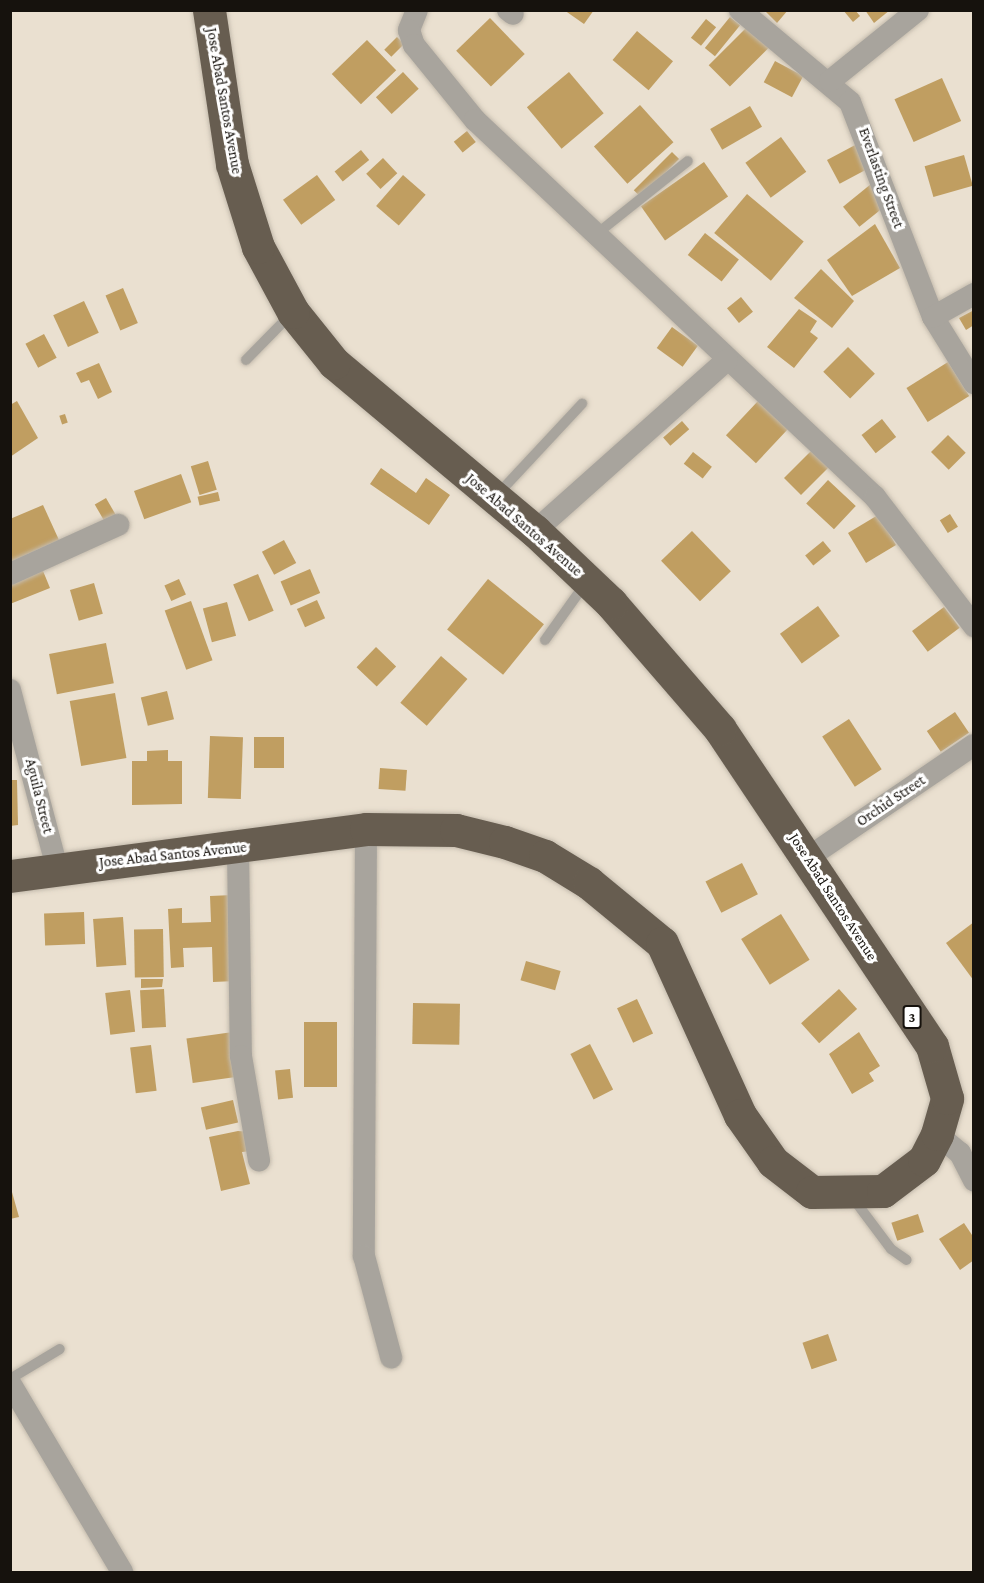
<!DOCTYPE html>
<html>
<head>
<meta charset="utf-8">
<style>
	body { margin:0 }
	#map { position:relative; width:984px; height:1583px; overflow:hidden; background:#eae0d0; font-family:"Crimson Pro",serif }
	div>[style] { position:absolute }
	.building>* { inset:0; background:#c09e61; transform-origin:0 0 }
	.roads { filter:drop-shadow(0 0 2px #c4bbad) drop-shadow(0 0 2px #c4bbad) }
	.lane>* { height:10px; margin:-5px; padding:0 5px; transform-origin:5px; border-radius:5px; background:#a8a49d }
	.street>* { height:22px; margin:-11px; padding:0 11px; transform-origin:11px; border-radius:11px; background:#a8a49d }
	.highway>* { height:33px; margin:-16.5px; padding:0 16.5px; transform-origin:16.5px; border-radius:16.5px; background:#675d50 }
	span { translate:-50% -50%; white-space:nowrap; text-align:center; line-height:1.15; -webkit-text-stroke:6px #fff; paint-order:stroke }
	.shield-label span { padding:2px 4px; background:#fff; border:2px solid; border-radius:4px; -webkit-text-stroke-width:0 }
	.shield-label { font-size:14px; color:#16120d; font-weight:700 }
	.street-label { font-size:15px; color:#16120d }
	.frame { position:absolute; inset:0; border:12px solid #16120d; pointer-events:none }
</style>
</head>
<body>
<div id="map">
	<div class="building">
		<div style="clip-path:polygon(564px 10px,594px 10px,584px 24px)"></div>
		<div style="clip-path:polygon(764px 10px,788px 10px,777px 23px)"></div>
		<div style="clip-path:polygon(843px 10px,855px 10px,860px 16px,853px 22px)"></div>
		<div style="clip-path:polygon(865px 10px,890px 10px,874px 23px)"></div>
		<div style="left:730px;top:17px;width:13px;height:40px;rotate:39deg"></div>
		<div style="left:490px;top:18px;width:50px;height:47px;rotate:46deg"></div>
		<div style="left:706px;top:19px;width:13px;height:24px;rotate:39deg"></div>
		<div style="left:749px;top:25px;width:30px;height:57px;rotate:45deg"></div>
		<div style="left:637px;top:31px;width:47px;height:38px;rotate:40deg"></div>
		<div style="left:397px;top:37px;width:10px;height:18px;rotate:45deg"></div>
		<div style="left:367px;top:40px;width:42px;height:49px;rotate:46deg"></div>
		<div style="left:775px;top:61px;width:32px;height:24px;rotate:28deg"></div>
		<div style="left:403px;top:72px;width:23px;height:37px;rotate:47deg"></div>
		<div style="left:569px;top:72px;width:54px;height:55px;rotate:50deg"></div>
		<div style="left:942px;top:78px;width:47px;height:52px;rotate:66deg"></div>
		<div style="left:640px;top:105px;width:50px;height:62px;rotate:48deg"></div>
		<div style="left:750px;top:106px;width:24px;height:46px;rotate:60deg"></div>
		<div style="left:467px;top:131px;width:14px;height:17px;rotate:51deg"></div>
		<div style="left:781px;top:137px;width:43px;height:44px;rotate:54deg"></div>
		<div style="left:857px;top:144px;width:27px;height:34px;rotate:62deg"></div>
		<div style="left:361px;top:150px;width:13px;height:34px;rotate:51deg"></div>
		<div style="left:672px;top:152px;width:10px;height:54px;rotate:45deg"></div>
		<div style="left:964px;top:155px;width:32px;height:41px;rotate:74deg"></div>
		<div style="left:383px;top:158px;width:21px;height:23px;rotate:47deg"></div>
		<div style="left:704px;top:162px;width:42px;height:77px;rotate:55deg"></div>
		<div style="left:317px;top:175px;width:31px;height:42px;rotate:54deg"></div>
		<div style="left:403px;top:175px;width:30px;height:41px;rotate:41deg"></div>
		<div style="left:871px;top:184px;width:26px;height:36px;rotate:51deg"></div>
		<div style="left:747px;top:194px;width:74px;height:51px;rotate:40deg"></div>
		<div style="clip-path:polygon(875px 224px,900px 268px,852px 296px,827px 260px)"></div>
		<div style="left:705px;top:233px;width:43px;height:28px;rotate:38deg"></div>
		<div style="clip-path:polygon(821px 269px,854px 301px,832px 328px,794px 298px)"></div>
		<div style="left:123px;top:288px;width:38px;height:19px;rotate:67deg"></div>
		<div style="left:741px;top:297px;width:19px;height:18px;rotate:51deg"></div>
		<div style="left:84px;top:301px;width:35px;height:34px;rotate:65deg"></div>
		<div style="clip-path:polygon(799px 309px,817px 321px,810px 332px,818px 338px,794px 368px,767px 347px)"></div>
		<div style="clip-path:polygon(974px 310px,974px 325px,966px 330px,959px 318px)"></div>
		<div style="left:672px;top:327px;width:32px;height:26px;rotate:36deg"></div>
		<div style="left:44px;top:334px;width:27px;height:21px;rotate:62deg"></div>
		<div style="left:848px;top:347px;width:38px;height:35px;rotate:45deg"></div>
		<div style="left:948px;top:362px;width:40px;height:49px;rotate:58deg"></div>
		<div style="clip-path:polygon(99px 363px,112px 392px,98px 399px,89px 380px,81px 383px,76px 373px)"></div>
		<div style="clip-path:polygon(17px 401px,38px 438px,10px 457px,10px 405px)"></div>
		<div style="left:758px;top:401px;width:41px;height:47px;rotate:43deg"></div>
		<div style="left:65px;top:414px;width:9px;height:6px;rotate:72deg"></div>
		<div style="left:882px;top:419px;width:23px;height:26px;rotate:52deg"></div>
		<div style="left:682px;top:421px;width:11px;height:25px;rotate:49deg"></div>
		<div style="left:948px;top:435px;width:25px;height:24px;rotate:45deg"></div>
		<div style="left:813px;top:449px;width:24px;height:41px;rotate:45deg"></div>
		<div style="left:693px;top:452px;width:24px;height:15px;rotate:38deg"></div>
		<div style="left:208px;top:461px;width:30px;height:18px;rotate:73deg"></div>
		<div style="clip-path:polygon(381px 468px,416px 493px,426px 478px,450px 495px,429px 525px,370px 484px)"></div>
		<div style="left:181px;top:474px;width:30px;height:50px;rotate:70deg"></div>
		<div style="left:828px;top:480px;width:38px;height:32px;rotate:43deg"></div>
		<div style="left:218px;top:492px;width:9px;height:21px;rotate:77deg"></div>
		<div style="left:106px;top:498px;width:20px;height:13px;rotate:60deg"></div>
		<div style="clip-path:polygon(43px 505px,59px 540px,10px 562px,10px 519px)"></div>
		<div style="left:950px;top:514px;width:15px;height:12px;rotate:58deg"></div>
		<div style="left:878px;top:515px;width:35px;height:35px;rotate:59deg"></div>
		<div style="left:692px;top:531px;width:56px;height:43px;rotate:46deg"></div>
		<div style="left:284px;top:540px;width:26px;height:25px;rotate:62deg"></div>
		<div style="left:823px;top:541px;width:13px;height:23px;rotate:51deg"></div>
		<div style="clip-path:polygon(41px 566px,50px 588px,10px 604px,10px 579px)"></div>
		<div style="left:310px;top:569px;width:26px;height:32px;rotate:67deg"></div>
		<div style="left:258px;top:574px;width:40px;height:27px;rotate:67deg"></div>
		<div style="left:179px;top:579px;width:17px;height:16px;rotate:66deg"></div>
		<div style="left:488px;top:579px;width:72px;height:65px;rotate:39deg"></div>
		<div style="left:94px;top:583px;width:32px;height:25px;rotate:74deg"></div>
		<div style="left:317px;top:600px;width:20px;height:22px;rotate:66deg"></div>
		<div style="left:191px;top:601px;width:63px;height:28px;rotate:70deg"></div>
		<div style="left:227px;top:602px;width:35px;height:25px;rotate:75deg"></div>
		<div style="left:818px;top:606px;width:37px;height:47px;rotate:54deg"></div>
		<div style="left:944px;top:607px;width:26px;height:40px;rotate:53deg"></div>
		<div style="left:106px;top:643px;width:41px;height:58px;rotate:79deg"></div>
		<div style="left:376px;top:647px;width:28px;height:28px;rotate:44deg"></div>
		<div style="left:441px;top:656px;width:35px;height:62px;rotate:41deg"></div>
		<div style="left:167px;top:691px;width:29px;height:27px;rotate:76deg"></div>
		<div style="left:115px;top:693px;width:66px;height:46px;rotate:80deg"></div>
		<div style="left:955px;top:712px;width:25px;height:34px;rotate:56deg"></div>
		<div style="left:849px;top:719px;width:60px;height:32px;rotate:57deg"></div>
		<div style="left:210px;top:736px;width:33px;height:62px;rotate:2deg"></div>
		<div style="left:254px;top:737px;width:30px;height:31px"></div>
		<div style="clip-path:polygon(168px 750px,168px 761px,182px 761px,182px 804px,132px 805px,132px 761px,147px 761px,147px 751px)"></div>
		<div style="left:380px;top:768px;width:27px;height:21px;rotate:4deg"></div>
		<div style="clip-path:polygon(10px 780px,17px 780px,18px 825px,10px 826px)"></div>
		<div style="left:742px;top:863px;width:35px;height:41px;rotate:63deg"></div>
		<div style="clip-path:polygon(233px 895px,236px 981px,213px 982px,212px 947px,183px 948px,184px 967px,171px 968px,168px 909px,182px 908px,182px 923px,211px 922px,210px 896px)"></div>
		<div style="left:84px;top:912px;width:32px;height:40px;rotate:88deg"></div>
		<div style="left:781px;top:914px;width:54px;height:47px;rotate:58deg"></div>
		<div style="left:123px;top:917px;width:48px;height:30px;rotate:86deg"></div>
		<div style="clip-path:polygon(974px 922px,974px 981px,946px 943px)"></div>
		<div style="left:163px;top:929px;width:48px;height:29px;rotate:89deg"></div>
		<div style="left:526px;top:961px;width:36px;height:20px;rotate:16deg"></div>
		<div style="clip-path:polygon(141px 979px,163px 979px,162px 987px,141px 988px)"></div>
		<div style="left:164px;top:989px;width:38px;height:24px;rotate:87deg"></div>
		<div style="left:839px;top:989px;width:27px;height:51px;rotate:48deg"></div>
		<div style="left:130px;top:990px;width:42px;height:25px;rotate:83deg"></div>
		<div style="left:637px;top:999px;width:38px;height:22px;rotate:65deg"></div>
		<div style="left:413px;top:1003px;width:47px;height:41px;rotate:1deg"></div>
		<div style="left:304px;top:1022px;width:33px;height:65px"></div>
		<div style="left:233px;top:1032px;width:45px;height:47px;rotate:82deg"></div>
		<div style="clip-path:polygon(859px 1032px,880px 1066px,869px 1073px,874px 1081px,852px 1094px,829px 1054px)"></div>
		<div style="left:590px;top:1044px;width:51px;height:22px;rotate:63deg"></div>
		<div style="left:151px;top:1045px;width:46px;height:21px;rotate:83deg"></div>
		<div style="left:290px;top:1069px;width:29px;height:15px;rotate:84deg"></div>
		<div style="left:233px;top:1100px;width:23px;height:33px;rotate:77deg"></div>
		<div style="clip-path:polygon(238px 1131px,251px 1132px,252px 1151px,242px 1152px,250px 1184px,221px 1191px,209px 1137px)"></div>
		<div style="clip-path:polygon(10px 1185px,19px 1217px,10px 1219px)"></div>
		<div style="left:918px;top:1214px;width:19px;height:28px;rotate:72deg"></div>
		<div style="clip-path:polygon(964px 1223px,974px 1238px,974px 1260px,960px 1270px,939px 1239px)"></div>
		<div style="left:828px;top:1334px;width:28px;height:27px;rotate:71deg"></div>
	</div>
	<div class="roads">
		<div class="lane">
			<div style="left:594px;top:236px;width:120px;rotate:-38.6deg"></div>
			<div style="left:246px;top:360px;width:64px;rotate:-45.6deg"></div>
			<div style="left:497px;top:495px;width:125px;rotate:-47deg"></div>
			<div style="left:545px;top:640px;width:69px;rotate:-54.5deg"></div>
			<div style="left:852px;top:1197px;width:65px;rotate:53.1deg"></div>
			<div style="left:891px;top:1249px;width:19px;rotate:35deg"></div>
			<div style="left:10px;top:1379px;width:58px;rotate:-31deg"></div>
		</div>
		<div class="street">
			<div style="left:417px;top:10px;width:22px;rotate:112deg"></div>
			<div style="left:409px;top:30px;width:16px;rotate:72deg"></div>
			<div style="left:414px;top:45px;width:97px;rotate:50.9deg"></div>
			<div style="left:475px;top:120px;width:550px;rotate:43.3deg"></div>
			<div style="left:875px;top:497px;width:163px;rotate:52.5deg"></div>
			<div style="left:508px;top:10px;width:6px;rotate:39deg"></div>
			<div style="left:740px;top:10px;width:143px;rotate:39.9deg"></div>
			<div style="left:850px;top:102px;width:230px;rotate:68.9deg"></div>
			<div style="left:933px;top:317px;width:78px;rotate:58.2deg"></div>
			<div style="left:830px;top:81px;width:113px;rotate:-38.9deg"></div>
			<div style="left:933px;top:317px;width:47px;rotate:-29.3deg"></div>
			<div style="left:535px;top:531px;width:257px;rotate:-41.7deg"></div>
			<div style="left:10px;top:574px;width:119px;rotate:-24.4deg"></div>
			<div style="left:10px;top:690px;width:184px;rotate:75.2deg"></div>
			<div style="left:366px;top:829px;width:427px;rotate:90.3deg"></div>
			<div style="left:364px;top:1256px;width:105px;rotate:75deg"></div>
			<div style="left:238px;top:849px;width:207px;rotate:89.2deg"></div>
			<div style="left:241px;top:1056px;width:106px;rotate:80.2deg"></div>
			<div style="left:809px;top:857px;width:199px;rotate:-34.2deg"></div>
			<div style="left:937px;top:1134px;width:30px;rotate:40deg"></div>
			<div style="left:960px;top:1153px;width:31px;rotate:63deg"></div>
			<div style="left:10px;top:1383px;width:220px;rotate:59.3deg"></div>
		</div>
		<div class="highway">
			<div style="left:10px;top:876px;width:359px;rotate:-7.5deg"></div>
			<div style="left:366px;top:829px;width:90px;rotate:0.6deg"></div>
			<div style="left:456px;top:830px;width:50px;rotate:13.8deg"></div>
			<div style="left:505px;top:842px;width:42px;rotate:19.3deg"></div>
			<div style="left:545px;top:856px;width:52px;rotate:31.5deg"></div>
			<div style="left:589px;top:883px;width:94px;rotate:39.4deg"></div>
			<div style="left:662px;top:943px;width:189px;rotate:65.6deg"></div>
			<div style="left:740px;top:1115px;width:57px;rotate:54.9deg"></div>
			<div style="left:773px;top:1162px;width:49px;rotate:37.6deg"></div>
			<div style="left:812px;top:1192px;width:71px;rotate:-0.8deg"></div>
			<div style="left:883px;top:1191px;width:51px;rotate:-37.1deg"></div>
			<div style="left:924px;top:1160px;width:29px;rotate:-63deg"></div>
			<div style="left:937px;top:1134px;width:37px;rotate:-74deg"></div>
			<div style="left:947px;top:1098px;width:54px;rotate:-106.1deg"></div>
			<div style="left:932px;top:1046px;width:381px;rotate:-123.8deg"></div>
			<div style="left:720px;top:729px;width:167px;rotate:-130.9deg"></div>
			<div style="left:611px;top:603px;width:105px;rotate:-136.5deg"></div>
			<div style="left:535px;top:531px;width:262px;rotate:-140.1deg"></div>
			<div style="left:334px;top:363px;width:65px;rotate:-128.8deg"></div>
			<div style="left:293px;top:312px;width:74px;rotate:-118.3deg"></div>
			<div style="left:258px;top:247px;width:87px;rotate:-107.4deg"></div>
			<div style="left:232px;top:164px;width:156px;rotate:-98.5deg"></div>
		</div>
	</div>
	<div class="shield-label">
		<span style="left:912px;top:1017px">3</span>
	</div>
	<div class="street-label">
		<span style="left:224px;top:101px;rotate:80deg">Jose Abad Santos Avenue</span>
		<span style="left:881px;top:178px;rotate:70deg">Everlasting Street</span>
		<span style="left:524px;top:525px;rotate:41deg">Jose Abad Santos Avenue</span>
		<span style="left:39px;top:796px;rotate:76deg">Aguila Street</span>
		<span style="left:891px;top:801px;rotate:-34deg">Orchid Street</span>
		<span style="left:173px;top:855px;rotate:-6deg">Jose Abad Santos Avenue</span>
		<span style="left:833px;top:897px;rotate:57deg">Jose Abad Santos Avenue</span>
	</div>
	<div class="frame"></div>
</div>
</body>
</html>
